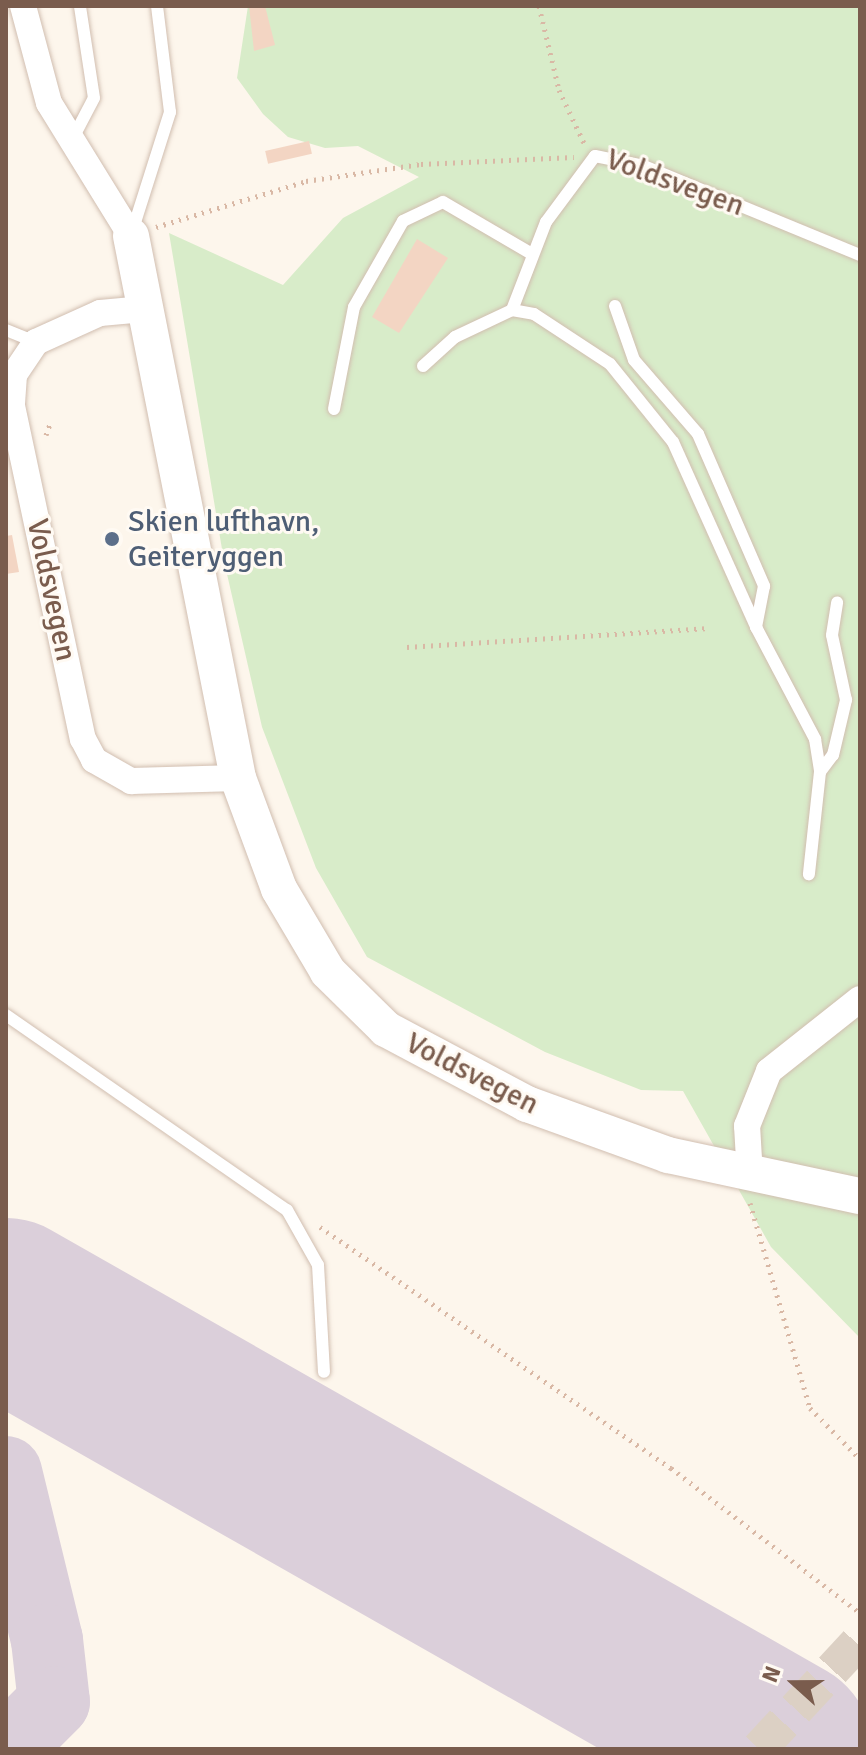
<!DOCTYPE html>
<html>
<head>
<meta charset="utf-8">
<style>
	body { margin:0 }
	#map { position:relative; width:866px; height:1755px; overflow:hidden; background:#fdf6ec; font-family:Signika,sans-serif }
	div>[style] { position:absolute }
	.green>* { inset:0; background:#d8ecc9 }
	.taxiway>* { height:72px; margin:-36px; padding:0 36px; transform-origin:36px; border-radius:36px; background:#dbcfda }
	.runway>* { height:180px; margin:-90px; padding:0 90px; transform-origin:90px; border-radius:90px; background:#dbcfda }
	.building>* { inset:0; background:#f3d5c3; transform-origin:0 0 }
	.secondary-tunnel>* { height:36px; margin-top:-18px; transform-origin:0; background:repeating-linear-gradient(90deg,#dcd0c4 0 36px,transparent 0 54px) }
	.path>* { height:5px; margin-top:-2.5px; transform-origin:0; background:repeating-linear-gradient(90deg,#d9b8a5 0 2px,transparent 0 8px) }
	.roads { filter:drop-shadow(0 0 2px #d1beb0) drop-shadow(0 0 2px #d1beb0) }
	.lane>* { height:12px; margin:-6px; padding:0 6px; transform-origin:6px; border-radius:6px; background:#fff }
	.street>* { height:26px; margin:-13px; padding:0 13px; transform-origin:13px; border-radius:13px; background:#fff }
	.secondary>* { height:36px; margin:-18px; padding:0 18px; transform-origin:18px; border-radius:18px; background:#fff }
	.dots>* { width:22px; height:22px; translate:-50% -50%; box-sizing:border-box; border:4px solid #fffaf3; border-radius:50% }
	span { translate:-50% -50%; white-space:nowrap; text-align:center; line-height:1.15; -webkit-text-stroke:6px #fffaf3; paint-order:stroke }
	.street-label { font-size:30px; color:#7a5c4d }
	.service-label { font-size:30px; color:#4e5e75 }
	.left { translate:0 -50%; text-align:left }
	.frame { position:absolute; inset:0; border:8px solid #7a5c4d; pointer-events:none }
	.north { position:absolute; left:754px; top:1643px; width:80px; height:80px; -webkit-text-stroke:6px #fffaf3; paint-order:stroke; rotate:291deg; font-size:22px; font-weight:700; line-height:32px; text-align:center; color:#7a5c4d }
	.north::after { content:''; display:block; margin:auto; width:28px; height:36px; background:#7a5c4d; clip-path:polygon(50% 0,100% 100%,50% 72%,0 100%) }
</style>
</head>
<body>
<div id="map">
	<div class="green">
		<div style="clip-path:polygon(248px 6px,860px 6px,860px 1338px,771px 1247px,683px 1091px,641px 1090px,545px 1052px,367px 957px,316px 868px,262px 727px,224px 561px,169px 233px,283px 285px,343px 218px,419px 177px,358px 146px,325px 148px,288px 137px,263px 114px,237px 78px)"></div>
	</div>
	<div class="taxiway">
		<div style="left:6px;top:1340px;width:52px;rotate:-2.2deg"></div>
		<div style="left:6px;top:1472px;width:173px;rotate:76.3deg"></div>
		<div style="left:47px;top:1640px;width:62px;rotate:83.6deg"></div>
		<div style="left:54px;top:1702px;width:66px;rotate:135deg"></div>
	</div>
	<div class="runway">
		<div style="left:6px;top:1308px;width:893px;rotate:29.61deg"></div>
	</div>
	<div class="building">
		<div style="clip-path:polygon(249px 6px,265px 6px,275px 45px,254px 51px)"></div>
		<div style="left:309px;top:141px;width:13px;height:45px;rotate:77deg"></div>
		<div style="clip-path:polygon(417px 239px,448px 258px,399px 333px,372px 317px)"></div>
		<div style="clip-path:polygon(12px 535px,19px 572px,6px 574px,6px 536px)"></div>
	</div>
	<div class="secondary-tunnel">
		<div style="left:759px;top:1749px;width:149px;rotate:-47.2deg"></div>
	</div>
	<div class="path">
		<div style="left:539px;top:6px;width:86px;rotate:76.6deg"></div>
		<div style="left:559px;top:90px;width:59px;rotate:64.7deg"></div>
		<div style="left:156px;top:227px;width:157px;rotate:-17deg"></div>
		<div style="left:306px;top:181px;width:116px;rotate:-8.4deg"></div>
		<div style="left:421px;top:164px;width:153px;rotate:-2.6deg"></div>
		<div style="left:46px;top:435px;width:12px;rotate:-70deg"></div>
		<div style="left:407px;top:647px;width:299px;rotate:-3.6deg"></div>
		<div style="left:750px;top:1203px;width:214px;rotate:73.7deg"></div>
		<div style="left:810px;top:1408px;width:71px;rotate:45.6deg"></div>
		<div style="left:320px;top:1227px;width:426px;rotate:34.5deg"></div>
		<div style="left:671px;top:1468px;width:238px;rotate:37.5deg"></div>
	</div>
	<div class="roads">
		<div class="lane">
			<div style="left:72px;top:140px;width:47px;rotate:-62.4deg"></div>
			<div style="left:94px;top:98px;width:93px;rotate:-98.7deg"></div>
			<div style="left:132px;top:232px;width:126px;rotate:-72.4deg"></div>
			<div style="left:170px;top:112px;width:107px;rotate:-97deg"></div>
			<div style="left:615px;top:306px;width:57px;rotate:70.6deg"></div>
			<div style="left:634px;top:360px;width:98px;rotate:49.1deg"></div>
			<div style="left:698px;top:434px;width:166px;rotate:66.5deg"></div>
			<div style="left:764px;top:586px;width:42px;rotate:101deg"></div>
			<div style="left:756px;top:627px;width:127px;rotate:62.2deg"></div>
			<div style="left:815px;top:739px;width:33px;rotate:81deg"></div>
			<div style="left:820px;top:772px;width:103px;rotate:96.2deg"></div>
			<div style="left:512px;top:310px;width:94px;rotate:-68.9deg"></div>
			<div style="left:546px;top:222px;width:82px;rotate:-53.4deg"></div>
			<div style="left:595px;top:156px;width:50px;rotate:11.5deg"></div>
			<div style="left:644px;top:166px;width:234px;rotate:22.4deg"></div>
			<div style="left:6px;top:330px;width:32px;rotate:22deg"></div>
			<div style="left:423px;top:366px;width:43px;rotate:-42.2deg"></div>
			<div style="left:455px;top:337px;width:63px;rotate:-25.3deg"></div>
			<div style="left:512px;top:310px;width:22px;rotate:10deg"></div>
			<div style="left:534px;top:314px;width:91px;rotate:33.3deg"></div>
			<div style="left:610px;top:364px;width:100px;rotate:51.1deg"></div>
			<div style="left:673px;top:442px;width:203px;rotate:65.8deg"></div>
			<div style="left:334px;top:409px;width:104px;rotate:-78.9deg"></div>
			<div style="left:354px;top:307px;width:99px;rotate:-60.3deg"></div>
			<div style="left:403px;top:221px;width:44px;rotate:-25.4deg"></div>
			<div style="left:443px;top:202px;width:103px;rotate:30.3deg"></div>
			<div style="left:820px;top:772px;width:21px;rotate:-53deg"></div>
			<div style="left:833px;top:755px;width:57px;rotate:-76.7deg"></div>
			<div style="left:846px;top:700px;width:66px;rotate:-102.2deg"></div>
			<div style="left:832px;top:635px;width:33px;rotate:-81deg"></div>
			<div style="left:6px;top:1015px;width:342px;rotate:34.8deg"></div>
			<div style="left:287px;top:1210px;width:63px;rotate:60.6deg"></div>
			<div style="left:318px;top:1265px;width:107px;rotate:86.8deg"></div>
		</div>
		<div class="street">
			<div style="left:23px;top:6px;width:100px;rotate:75deg"></div>
			<div style="left:49px;top:103px;width:156px;rotate:58.3deg"></div>
			<div style="left:144px;top:309px;width:44px;rotate:174.8deg"></div>
			<div style="left:100px;top:313px;width:70px;rotate:155.6deg"></div>
			<div style="left:36px;top:342px;width:40px;rotate:124deg"></div>
			<div style="left:14px;top:375px;width:31px;rotate:94deg"></div>
			<div style="left:12px;top:406px;width:340px;rotate:78deg"></div>
			<div style="left:83px;top:739px;width:24px;rotate:62deg"></div>
			<div style="left:94px;top:760px;width:43px;rotate:29.6deg"></div>
			<div style="left:131px;top:781px;width:107px;rotate:-1.6deg"></div>
			<div style="left:750px;top:1176px;width:50px;rotate:-93.4deg"></div>
			<div style="left:747px;top:1126px;width:59px;rotate:-68.2deg"></div>
			<div style="left:769px;top:1071px;width:116px;rotate:-38.4deg"></div>
		</div>
		<div class="secondary">
			<div style="left:131px;top:236px;width:552px;rotate:78.83deg"></div>
			<div style="left:238px;top:778px;width:118px;rotate:69.7deg"></div>
			<div style="left:279px;top:889px;width:96px;rotate:59.4deg"></div>
			<div style="left:328px;top:972px;width:81px;rotate:44.5deg"></div>
			<div style="left:386px;top:1029px;width:160px;rotate:28deg"></div>
			<div style="left:527px;top:1104px;width:150px;rotate:19.9deg"></div>
			<div style="left:668px;top:1155px;width:196px;rotate:12.1deg"></div>
		</div>
	</div>
	<div class="dots">
		<div style="left:112px;top:539px;background:#5c6f8a"></div>
	</div>
	<div class="street-label">
		<span style="left:675px;top:183px;rotate:20deg">Voldsvegen</span>
		<span style="left:51px;top:590px;rotate:78deg">Voldsvegen</span>
		<span style="left:472px;top:1074px;rotate:27deg">Voldsvegen</span>
	</div>
	<div class="service-label">
		<span class="left" style="left:128px;top:539px">Skien lufthavn,<br>Geiteryggen</span>
	</div>
	<div class="frame"></div>
	<div class="north">N</div>
</div>
</body>
</html>
